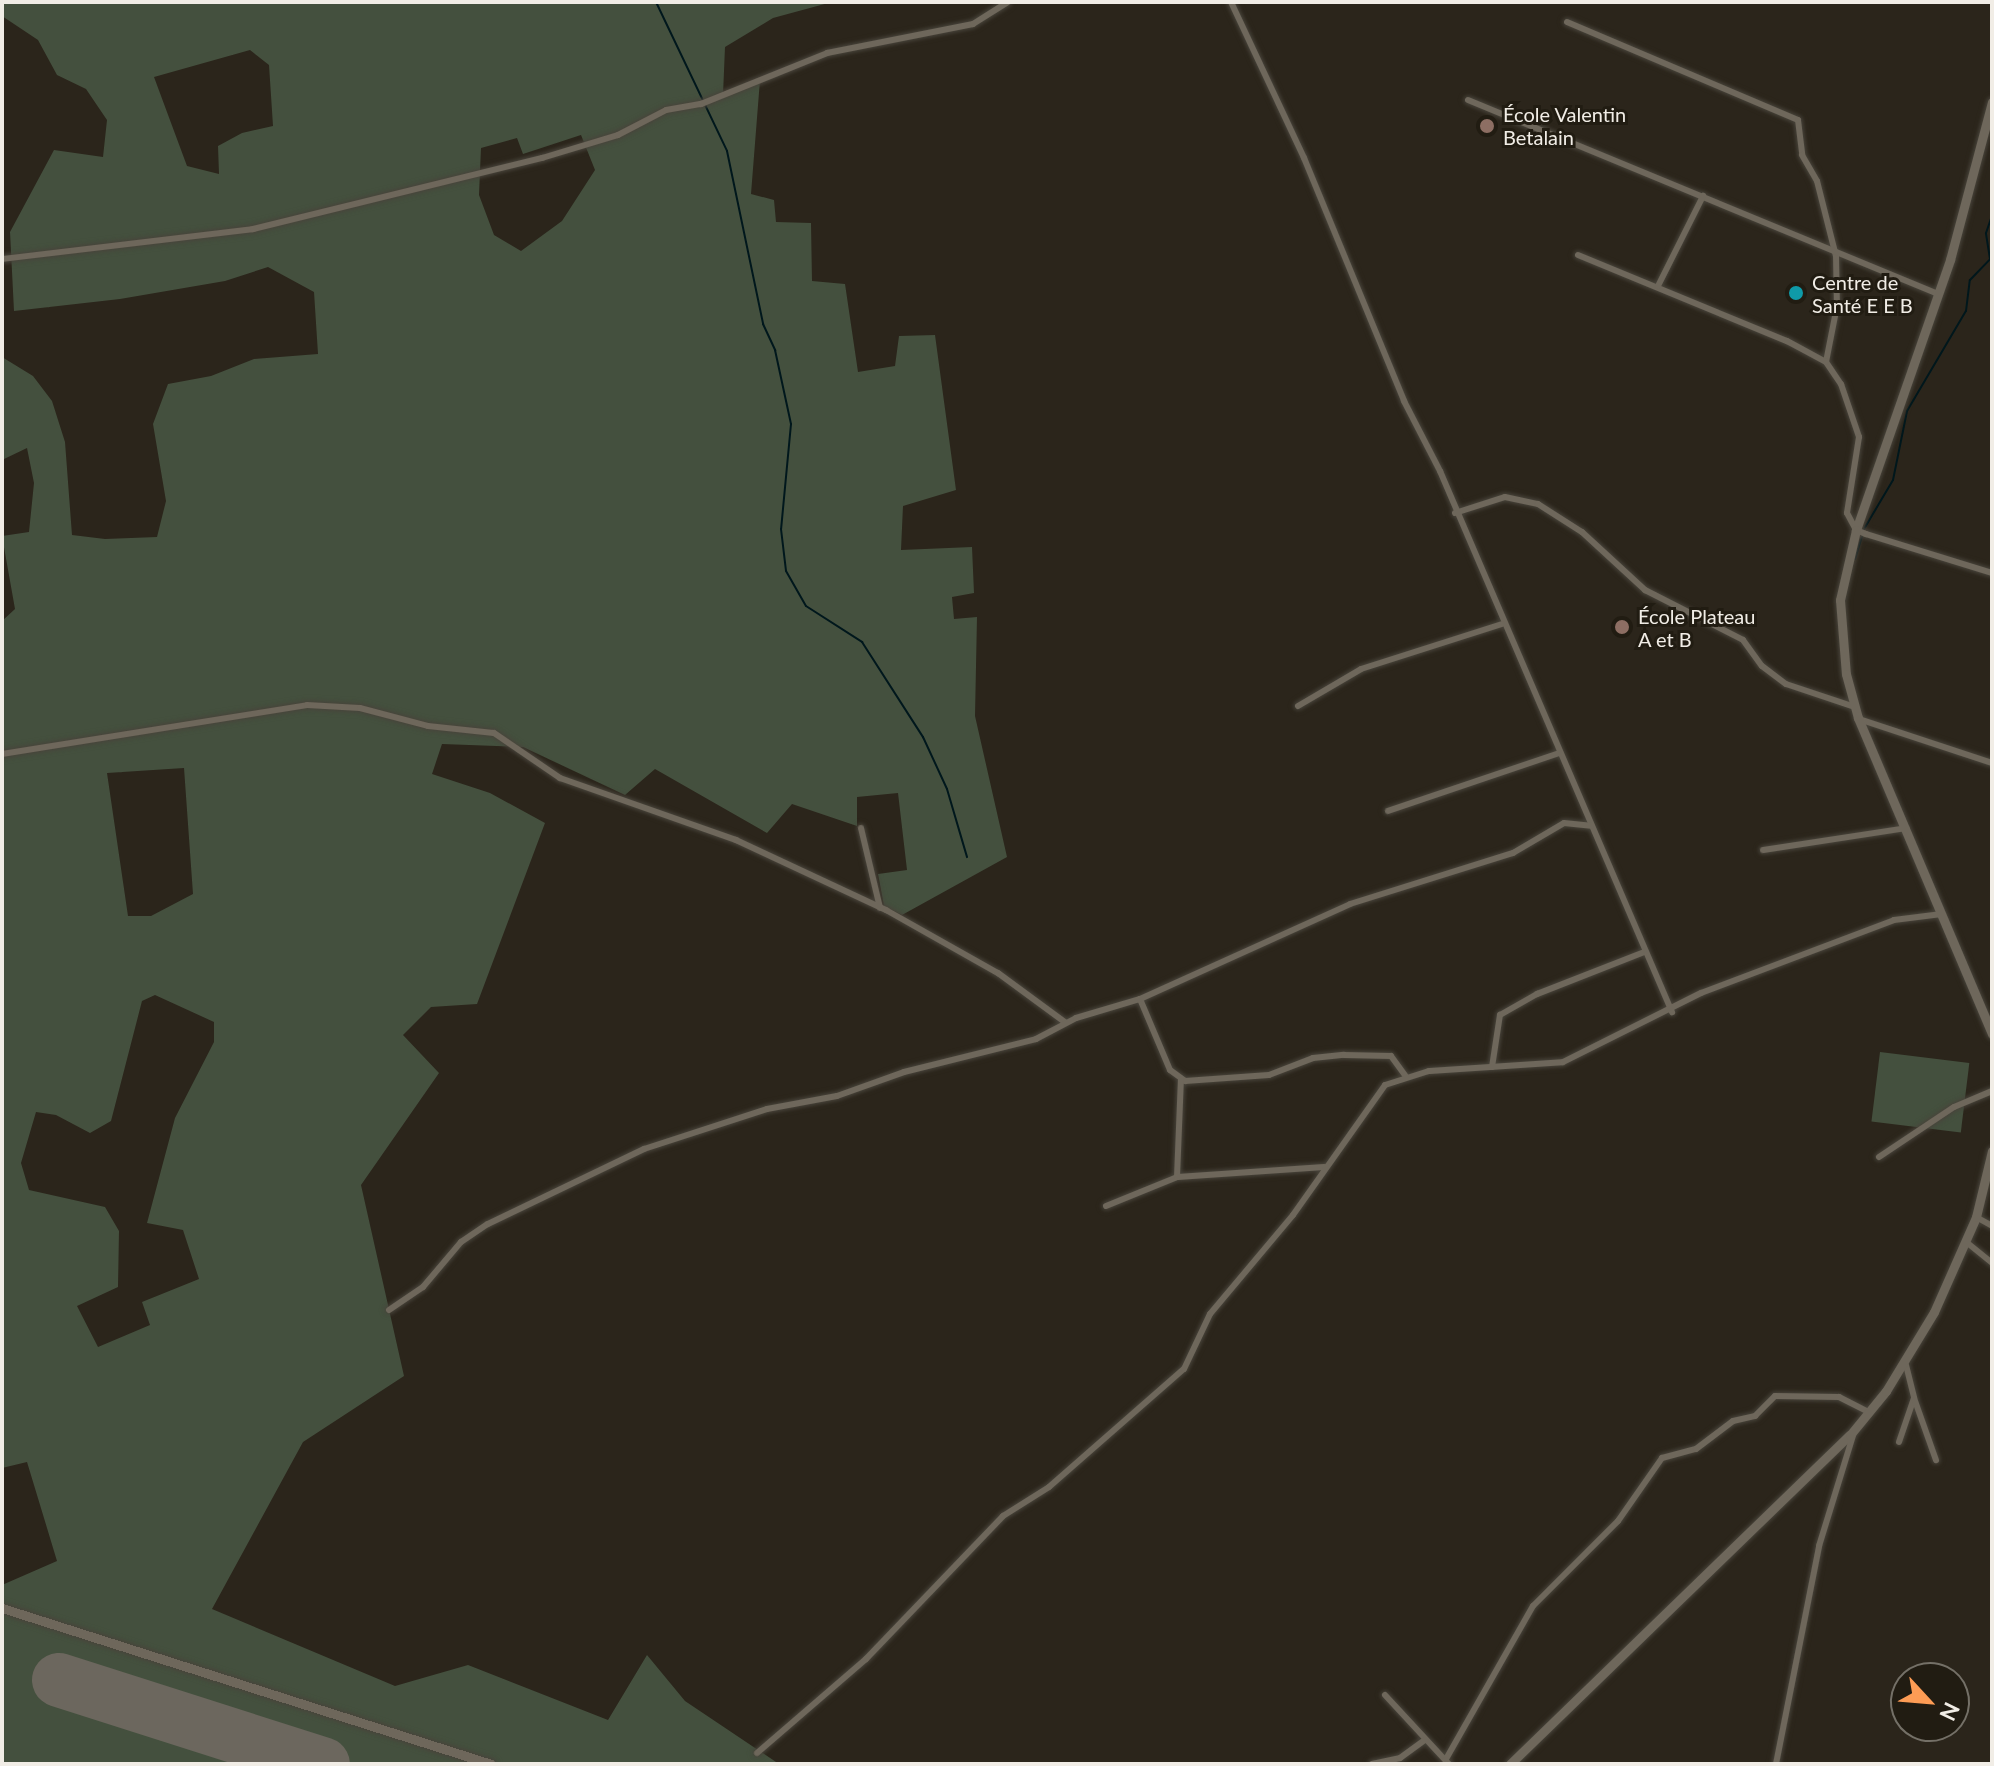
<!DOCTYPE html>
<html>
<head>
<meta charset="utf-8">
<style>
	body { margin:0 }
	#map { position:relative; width:1994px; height:1766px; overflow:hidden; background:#2b251b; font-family:Lato,sans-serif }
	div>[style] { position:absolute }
	.green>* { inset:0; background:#44503e; transform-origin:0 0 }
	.stream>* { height:2px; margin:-1px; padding:0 1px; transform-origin:1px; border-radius:1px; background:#00171c }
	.runway>* { height:54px; margin:-27px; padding:0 27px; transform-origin:27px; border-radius:27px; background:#6c675e }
	.roads { filter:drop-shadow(0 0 2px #48443b) drop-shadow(0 0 2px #48443b) }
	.minor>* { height:6px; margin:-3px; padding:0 3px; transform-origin:3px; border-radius:3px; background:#6e675b }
	.secondary>* { height:9px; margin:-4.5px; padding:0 4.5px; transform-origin:4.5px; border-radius:4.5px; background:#6e675b }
	.dots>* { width:22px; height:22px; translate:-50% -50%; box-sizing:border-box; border:4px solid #211c12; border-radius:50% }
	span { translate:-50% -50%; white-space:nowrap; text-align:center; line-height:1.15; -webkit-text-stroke:6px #211c12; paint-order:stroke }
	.poi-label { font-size:20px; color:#f1ede6 }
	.left { translate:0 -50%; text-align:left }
	.frame { position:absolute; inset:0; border:4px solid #f1ede6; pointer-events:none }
	.north { position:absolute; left:1890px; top:1662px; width:80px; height:80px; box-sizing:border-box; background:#211c12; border:2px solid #747067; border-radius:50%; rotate:116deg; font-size:22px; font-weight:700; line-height:32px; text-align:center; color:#f1ede6 }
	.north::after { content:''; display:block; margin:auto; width:28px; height:36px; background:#fd9c55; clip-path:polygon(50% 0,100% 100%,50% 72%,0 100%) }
</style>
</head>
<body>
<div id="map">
	<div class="green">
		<div style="clip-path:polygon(evenodd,2px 2px,832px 2px,773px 18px,725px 47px,723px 95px,760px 80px,751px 194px,774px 200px,776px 222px,811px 223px,812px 281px,845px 284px,858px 372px,895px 366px,899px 336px,935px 335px,956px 490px,903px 506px,901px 550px,972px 547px,974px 593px,952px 597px,954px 619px,977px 617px,975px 716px,1007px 857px,902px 915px,884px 906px,878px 874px,907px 870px,898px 793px,857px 797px,857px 826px,792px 804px,767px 833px,655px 769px,625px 795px,523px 747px,442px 744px,432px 774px,490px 793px,545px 823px,477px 1004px,431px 1007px,403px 1035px,439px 1073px,361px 1185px,404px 1376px,303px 1442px,212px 1609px,395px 1686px,468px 1665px,608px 1720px,647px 1655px,685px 1701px,779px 1764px,2px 1764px,2px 1585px,57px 1561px,27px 1462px,2px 1468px,2px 621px,15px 609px,2px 536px,29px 532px,34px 483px,27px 448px,2px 460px,2px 357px,33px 376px,52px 401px,65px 442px,72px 535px,105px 539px,157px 537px,166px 501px,153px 424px,168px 384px,211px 376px,254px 359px,318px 354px,314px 292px,268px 267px,225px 281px,120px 299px,14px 311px,10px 232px,54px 150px,103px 157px,107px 120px,86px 89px,57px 75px,38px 40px,2px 16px,2px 2px,250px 50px,269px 65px,273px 126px,242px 133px,218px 146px,219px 174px,187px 166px,154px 77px,250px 50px,2px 2px,581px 135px,595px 170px,562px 221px,521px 251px,494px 235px,479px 195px,481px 148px,517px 138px,523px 154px,581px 135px,2px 2px,184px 768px,193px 894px,151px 916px,128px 916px,107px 773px,184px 768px,2px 2px,155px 995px,214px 1022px,214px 1042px,175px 1118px,147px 1223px,183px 1230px,199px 1279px,142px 1302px,150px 1325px,98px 1347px,77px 1306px,118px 1287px,119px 1231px,105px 1207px,29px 1190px,21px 1163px,36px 1112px,56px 1115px,90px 1133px,111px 1121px,142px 1001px,155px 995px)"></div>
		<div style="left:1880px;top:1052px;width:90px;height:70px;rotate:7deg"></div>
	</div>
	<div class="stream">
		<div style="left:656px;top:2px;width:165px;rotate:64.5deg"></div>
		<div style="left:727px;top:151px;width:177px;rotate:78.2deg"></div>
		<div style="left:763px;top:324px;width:29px;rotate:65deg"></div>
		<div style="left:775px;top:350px;width:76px;rotate:77.8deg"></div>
		<div style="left:791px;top:424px;width:105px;rotate:95.4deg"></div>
		<div style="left:781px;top:529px;width:42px;rotate:83.2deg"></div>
		<div style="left:786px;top:571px;width:40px;rotate:60.3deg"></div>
		<div style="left:806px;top:606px;width:67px;rotate:32.7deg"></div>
		<div style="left:862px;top:642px;width:113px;rotate:57.3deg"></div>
		<div style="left:923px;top:737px;width:57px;rotate:65.2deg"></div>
		<div style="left:947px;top:789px;width:71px;rotate:73.6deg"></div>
		<div style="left:1855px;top:559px;width:31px;rotate:-73deg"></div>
		<div style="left:1864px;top:529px;width:57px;rotate:-59.4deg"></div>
		<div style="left:1893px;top:480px;width:70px;rotate:-78.5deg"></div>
		<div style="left:1907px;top:411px;width:116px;rotate:-59.5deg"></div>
		<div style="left:1966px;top:311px;width:31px;rotate:-83deg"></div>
		<div style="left:1970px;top:280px;width:29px;rotate:-46deg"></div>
		<div style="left:1990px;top:259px;width:26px;rotate:-99deg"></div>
		<div style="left:1986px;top:233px;width:18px;rotate:-71deg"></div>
	</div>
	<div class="runway">
		<div style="left:59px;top:1680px;width:277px;rotate:17.7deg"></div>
	</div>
	<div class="roads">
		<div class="minor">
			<div style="left:1231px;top:2px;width:172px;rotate:64.9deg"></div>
			<div style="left:1304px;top:158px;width:263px;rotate:67.6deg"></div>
			<div style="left:1404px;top:401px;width:79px;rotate:62.8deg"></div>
			<div style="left:1440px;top:471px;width:589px;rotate:66.79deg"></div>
			<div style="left:1567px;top:22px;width:251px;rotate:23deg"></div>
			<div style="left:1798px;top:120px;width:35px;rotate:83deg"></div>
			<div style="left:1802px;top:155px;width:30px;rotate:60deg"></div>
			<div style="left:1817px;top:181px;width:77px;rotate:75.8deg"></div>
			<div style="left:1836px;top:256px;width:50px;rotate:88.9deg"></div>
			<div style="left:1837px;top:306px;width:57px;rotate:101.1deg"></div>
			<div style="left:1826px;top:362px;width:27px;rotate:56deg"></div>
			<div style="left:1841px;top:384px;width:56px;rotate:71.2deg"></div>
			<div style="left:1859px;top:437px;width:77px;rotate:99deg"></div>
			<div style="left:1847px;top:513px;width:19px;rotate:62deg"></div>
			<div style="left:1856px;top:530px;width:11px;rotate:22deg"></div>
			<div style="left:1866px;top:534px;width:132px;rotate:17.2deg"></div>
			<div style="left:1468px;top:100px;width:508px;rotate:22.43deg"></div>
			<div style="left:1578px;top:255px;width:226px;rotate:22.4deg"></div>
			<div style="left:1787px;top:341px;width:44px;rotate:28.3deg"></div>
			<div style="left:2px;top:259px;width:253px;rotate:-6.8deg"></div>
			<div style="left:253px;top:229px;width:298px;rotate:-13.8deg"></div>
			<div style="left:542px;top:158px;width:79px;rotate:-16.8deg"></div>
			<div style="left:618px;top:135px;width:54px;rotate:-27.5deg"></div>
			<div style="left:666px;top:110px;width:36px;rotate:-10deg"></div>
			<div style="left:701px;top:104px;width:136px;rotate:-22deg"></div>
			<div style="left:827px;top:53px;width:149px;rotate:-11.2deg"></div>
			<div style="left:973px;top:24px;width:41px;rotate:-32.2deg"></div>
			<div style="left:1658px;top:286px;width:101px;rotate:-63.4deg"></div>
			<div style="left:1455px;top:513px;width:52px;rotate:-17.7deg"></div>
			<div style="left:1505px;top:497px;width:34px;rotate:12deg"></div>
			<div style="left:1538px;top:504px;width:52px;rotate:32.5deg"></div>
			<div style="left:1582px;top:532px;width:86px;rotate:42.6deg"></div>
			<div style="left:1645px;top:590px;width:110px;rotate:27deg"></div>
			<div style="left:1743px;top:640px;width:32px;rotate:54deg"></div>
			<div style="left:1762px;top:666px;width:30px;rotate:37deg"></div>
			<div style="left:1786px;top:684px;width:73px;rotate:18.4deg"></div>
			<div style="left:1298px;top:706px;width:73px;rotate:-30.4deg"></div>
			<div style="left:1361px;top:669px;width:148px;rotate:-17.7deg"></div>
			<div style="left:1859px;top:719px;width:140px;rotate:18.3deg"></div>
			<div style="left:2px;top:754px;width:309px;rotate:-9.1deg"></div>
			<div style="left:307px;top:705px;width:53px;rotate:3.2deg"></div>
			<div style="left:360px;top:708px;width:70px;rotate:14.8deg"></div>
			<div style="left:428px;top:726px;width:66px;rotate:6.1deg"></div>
			<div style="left:494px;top:733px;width:80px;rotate:34.3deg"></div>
			<div style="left:560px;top:778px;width:187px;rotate:19.4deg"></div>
			<div style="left:736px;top:840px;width:166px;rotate:25deg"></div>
			<div style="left:886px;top:910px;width:129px;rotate:29.4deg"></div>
			<div style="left:998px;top:973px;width:84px;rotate:36.3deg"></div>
			<div style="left:1388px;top:811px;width:181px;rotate:-18.7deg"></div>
			<div style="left:861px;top:828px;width:82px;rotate:76.6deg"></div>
			<div style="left:1763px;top:850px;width:145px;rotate:-8.7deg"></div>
			<div style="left:1140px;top:999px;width:77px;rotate:67.1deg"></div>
			<div style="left:1170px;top:1070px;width:19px;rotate:36deg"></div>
			<div style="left:1185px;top:1081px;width:84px;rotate:-4.1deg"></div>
			<div style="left:1269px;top:1075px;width:47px;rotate:-21.1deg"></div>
			<div style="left:1313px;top:1058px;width:31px;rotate:-6deg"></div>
			<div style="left:1344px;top:1055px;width:47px;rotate:1.2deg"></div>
			<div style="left:1391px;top:1056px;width:26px;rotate:54deg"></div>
			<div style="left:1492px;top:1067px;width:53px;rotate:-81.3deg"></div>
			<div style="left:1500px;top:1015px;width:43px;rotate:-29.6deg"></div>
			<div style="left:1537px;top:994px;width:115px;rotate:-21.4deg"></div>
			<div style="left:1879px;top:1157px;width:90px;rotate:-33.7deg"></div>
			<div style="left:1954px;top:1107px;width:41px;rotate:-22.8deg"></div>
			<div style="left:1177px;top:1177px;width:98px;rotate:-87.7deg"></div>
			<div style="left:1106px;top:1206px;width:77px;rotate:-22.2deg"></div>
			<div style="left:1177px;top:1177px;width:148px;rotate:-3.9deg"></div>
			<div style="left:1976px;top:1217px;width:18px;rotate:29deg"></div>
			<div style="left:1965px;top:1241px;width:35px;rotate:39deg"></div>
			<div style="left:389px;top:1310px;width:41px;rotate:-34.1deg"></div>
			<div style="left:423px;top:1287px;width:59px;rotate:-49.8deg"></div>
			<div style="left:461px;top:1242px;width:32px;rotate:-34deg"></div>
			<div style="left:488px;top:1224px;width:173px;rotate:-25.7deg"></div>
			<div style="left:644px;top:1149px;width:129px;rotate:-18deg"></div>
			<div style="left:767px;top:1109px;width:71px;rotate:-10.5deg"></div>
			<div style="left:837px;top:1096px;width:71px;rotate:-19.7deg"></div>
			<div style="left:904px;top:1072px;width:136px;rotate:-14deg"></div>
			<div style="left:1036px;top:1039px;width:45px;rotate:-27.7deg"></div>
			<div style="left:1076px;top:1018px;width:67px;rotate:-16.5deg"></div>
			<div style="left:1140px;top:999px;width:230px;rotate:-24.3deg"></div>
			<div style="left:1350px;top:904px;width:171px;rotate:-17.4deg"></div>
			<div style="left:1513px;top:853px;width:59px;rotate:-30.5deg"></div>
			<div style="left:1564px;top:823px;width:27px;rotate:6deg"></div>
			<div style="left:1906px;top:1365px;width:34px;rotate:76deg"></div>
			<div style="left:1899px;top:1442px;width:46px;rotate:-71.2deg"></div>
			<div style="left:1914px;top:1398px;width:66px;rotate:70.5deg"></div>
			<div style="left:1385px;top:1695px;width:94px;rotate:47.2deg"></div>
			<div style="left:757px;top:1753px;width:144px;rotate:-40.8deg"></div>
			<div style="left:866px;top:1659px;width:198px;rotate:-46.2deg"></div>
			<div style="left:1003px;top:1516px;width:54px;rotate:-32.2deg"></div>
			<div style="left:1049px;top:1487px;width:179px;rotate:-41.2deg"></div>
			<div style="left:1184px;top:1369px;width:61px;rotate:-64.7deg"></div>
			<div style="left:1210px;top:1314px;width:129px;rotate:-50deg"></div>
			<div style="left:1293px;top:1215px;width:159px;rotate:-54.7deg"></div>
			<div style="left:1385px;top:1085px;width:46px;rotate:-17.7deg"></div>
			<div style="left:1429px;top:1071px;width:134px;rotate:-3.8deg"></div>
			<div style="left:1563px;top:1062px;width:154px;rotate:-26.6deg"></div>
			<div style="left:1701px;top:993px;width:206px;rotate:-20.7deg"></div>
			<div style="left:1894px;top:920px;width:48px;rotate:-7.1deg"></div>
			<div style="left:1446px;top:1759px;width:176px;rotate:-60.4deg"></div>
			<div style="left:1533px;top:1606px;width:120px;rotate:-45deg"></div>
			<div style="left:1618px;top:1521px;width:77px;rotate:-55.1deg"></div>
			<div style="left:1662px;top:1458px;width:35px;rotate:-15deg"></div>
			<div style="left:1696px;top:1449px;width:46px;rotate:-37.1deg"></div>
			<div style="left:1733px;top:1421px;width:23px;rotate:-13deg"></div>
			<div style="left:1755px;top:1416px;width:28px;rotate:-45deg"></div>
			<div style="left:1775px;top:1396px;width:64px;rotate:0.9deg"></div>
			<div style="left:1839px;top:1397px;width:34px;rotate:27deg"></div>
			<div style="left:1372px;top:1764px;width:29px;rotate:-12deg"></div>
			<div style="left:1400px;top:1758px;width:31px;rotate:-36deg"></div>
			<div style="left:1776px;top:1764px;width:222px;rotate:-78.8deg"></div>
			<div style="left:1819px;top:1546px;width:119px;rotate:-72.9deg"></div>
		</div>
		<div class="secondary">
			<div style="left:1992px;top:102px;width:163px;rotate:104.9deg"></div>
			<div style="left:1950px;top:260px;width:286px;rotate:109.2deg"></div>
			<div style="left:1856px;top:530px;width:72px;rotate:102.9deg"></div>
			<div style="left:1840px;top:600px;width:74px;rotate:85.4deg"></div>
			<div style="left:1846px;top:674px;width:46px;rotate:74.7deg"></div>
			<div style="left:1858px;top:718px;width:343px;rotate:67deg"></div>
			<div style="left:2px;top:1608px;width:513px;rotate:17.69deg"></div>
			<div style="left:1510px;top:1764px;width:473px;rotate:-44.1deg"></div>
			<div style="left:1850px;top:1435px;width:57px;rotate:-50.7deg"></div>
			<div style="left:1886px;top:1391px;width:92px;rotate:-58.7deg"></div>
			<div style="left:1934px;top:1312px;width:104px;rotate:-66.1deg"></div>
			<div style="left:1976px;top:1217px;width:68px;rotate:-76.4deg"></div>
		</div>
	</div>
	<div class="dots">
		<div style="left:1487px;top:126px;background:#8d6e63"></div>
		<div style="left:1796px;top:293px;background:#0f9aa8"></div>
		<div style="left:1622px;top:627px;background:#8d6e63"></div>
	</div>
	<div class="poi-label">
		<span class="left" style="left:1503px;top:126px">École Valentin<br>Betalain</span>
		<span class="left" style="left:1812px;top:294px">Centre de<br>Santé E E B</span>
		<span class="left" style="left:1638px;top:628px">École Plateau<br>A et B</span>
	</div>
	<div class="frame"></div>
	<div class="north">N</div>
</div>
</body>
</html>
